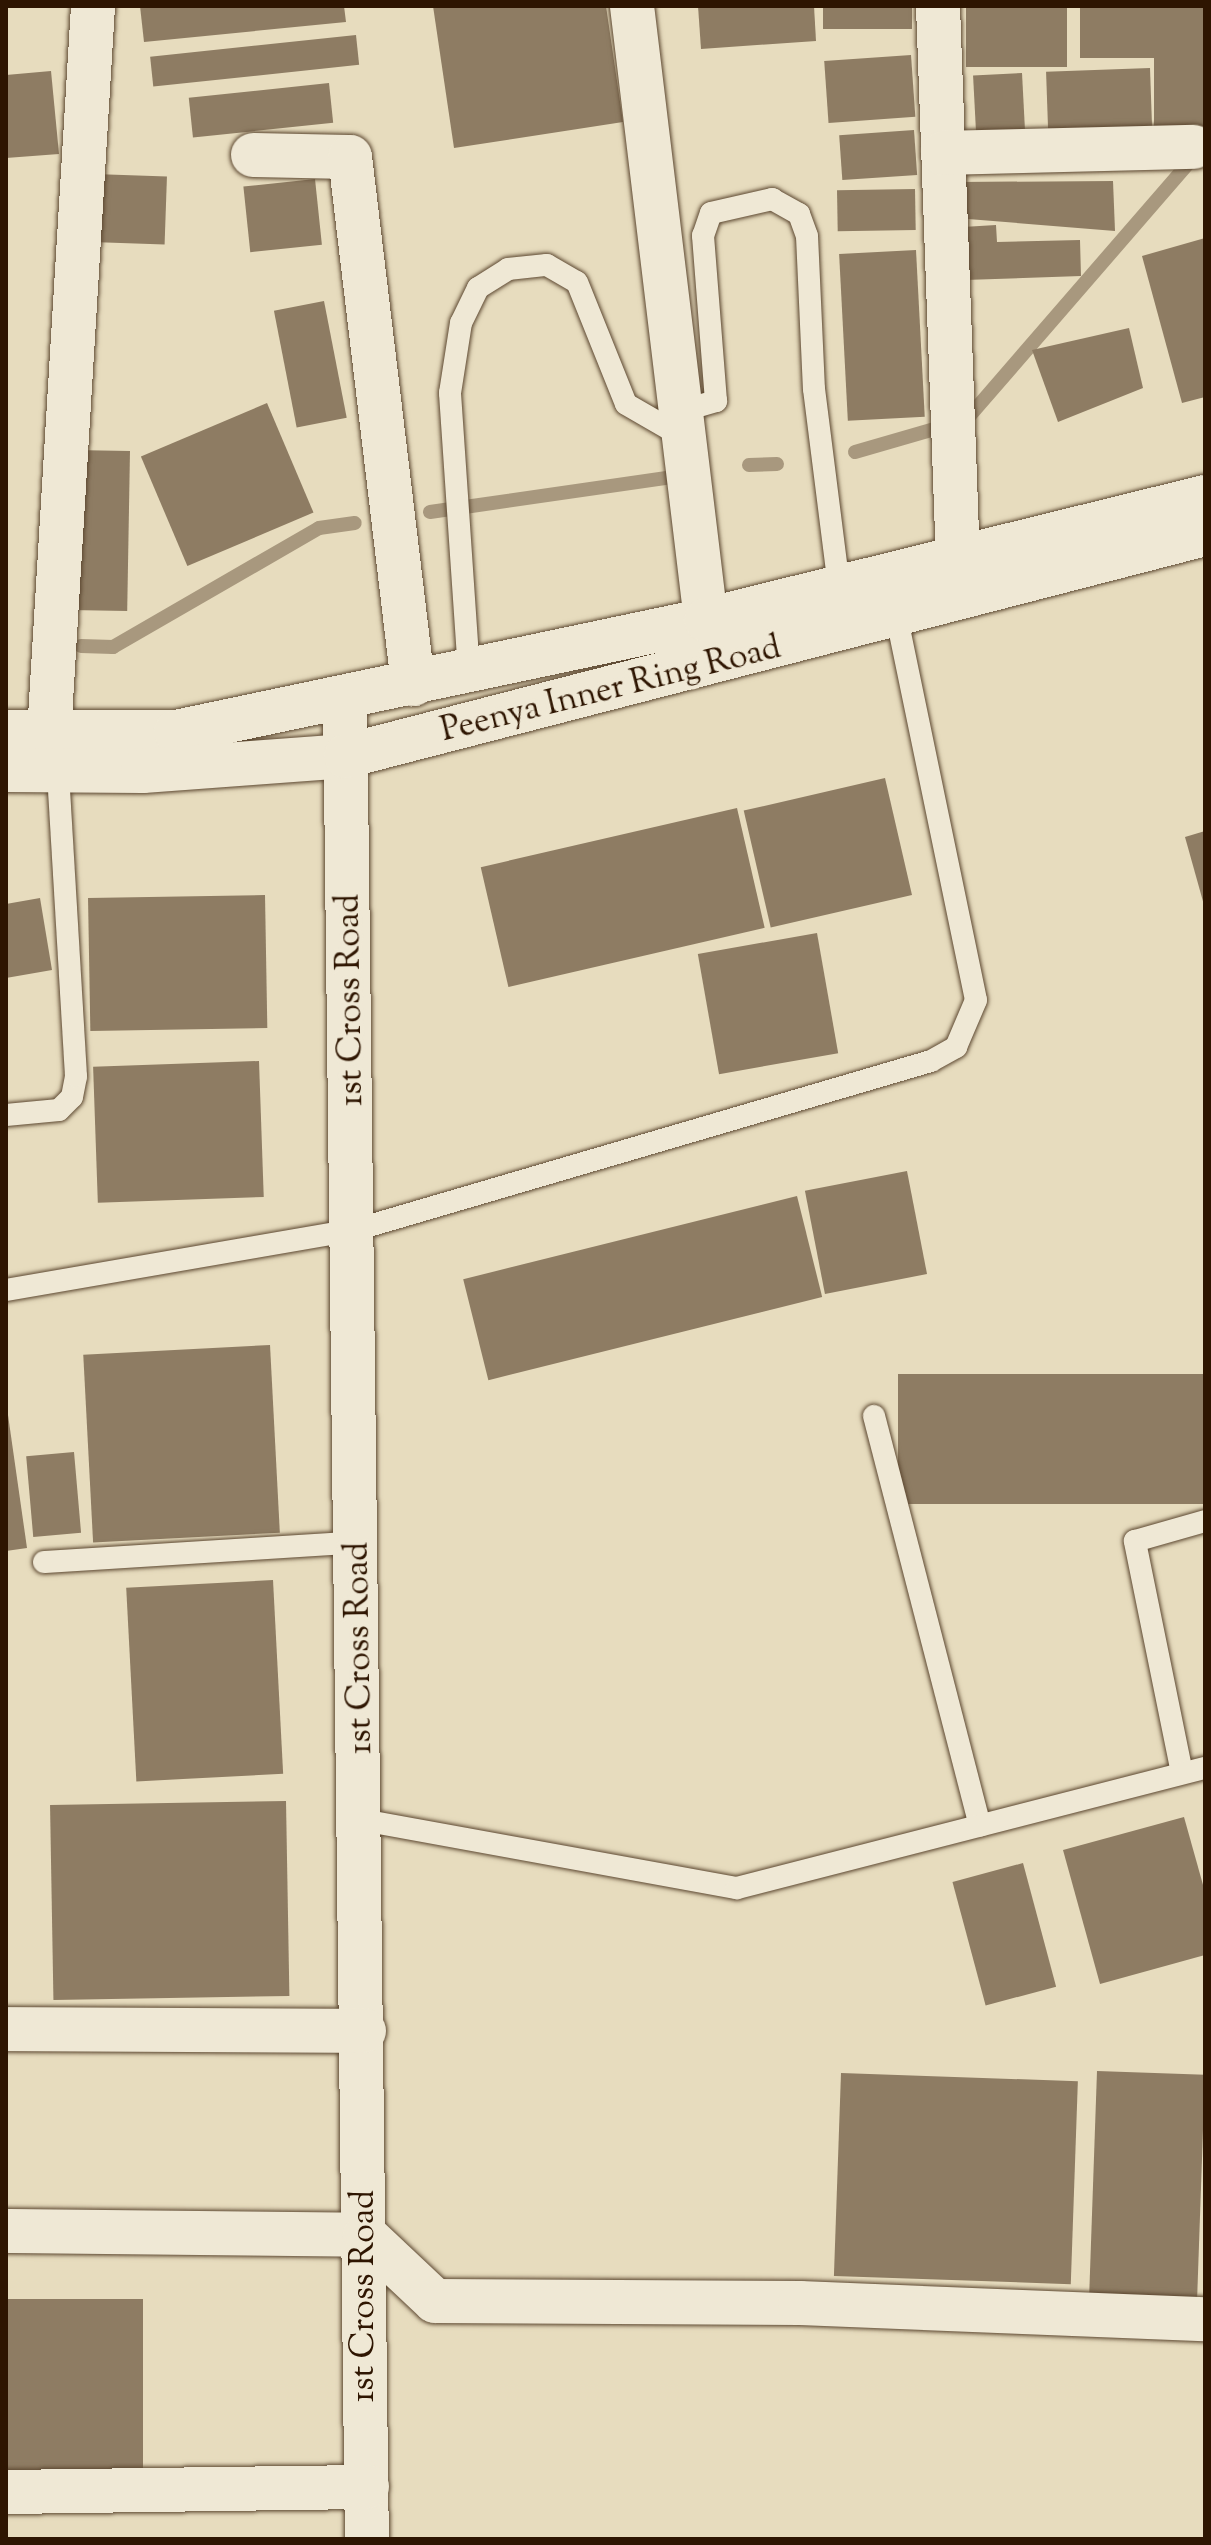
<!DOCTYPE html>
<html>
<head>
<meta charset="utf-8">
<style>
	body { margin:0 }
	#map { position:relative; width:1211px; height:2545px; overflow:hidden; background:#e7dcbe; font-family:"Sorts Mill Goudy",serif }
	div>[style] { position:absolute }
	.stream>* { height:14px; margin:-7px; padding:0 7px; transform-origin:7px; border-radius:7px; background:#a8987e }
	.building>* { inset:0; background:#8e7c63; transform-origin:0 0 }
	.roads { filter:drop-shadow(0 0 2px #5c4730) drop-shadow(0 0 2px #5c4730) }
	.service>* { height:22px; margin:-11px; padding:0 11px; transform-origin:11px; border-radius:11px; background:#efe8d5 }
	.minor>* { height:44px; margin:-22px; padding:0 22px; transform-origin:22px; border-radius:22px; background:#efe8d5 }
	.secondary>* { height:44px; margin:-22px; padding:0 22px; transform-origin:22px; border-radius:22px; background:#efe8d5 }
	span { translate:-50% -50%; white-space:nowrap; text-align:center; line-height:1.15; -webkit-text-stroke:8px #efe8d5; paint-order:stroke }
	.street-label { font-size:34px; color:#2e1501 }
	.frame { position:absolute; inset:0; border:8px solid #2e1501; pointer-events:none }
</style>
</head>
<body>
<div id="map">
	<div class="stream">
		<div style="left:855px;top:452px;width:116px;rotate:-16.1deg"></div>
		<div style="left:966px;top:420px;width:348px;rotate:-49.1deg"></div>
		<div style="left:749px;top:465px;width:28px;rotate:-2deg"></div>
		<div style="left:430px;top:512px;width:246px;rotate:-8.2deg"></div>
		<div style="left:81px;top:646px;width:32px;rotate:2deg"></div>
		<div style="left:113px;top:647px;width:238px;rotate:-30deg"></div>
		<div style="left:319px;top:528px;width:36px;rotate:-8deg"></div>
	</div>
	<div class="building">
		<div style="clip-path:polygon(140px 6px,344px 6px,346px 22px,144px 42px)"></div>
		<div style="clip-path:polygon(433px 6px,606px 6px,623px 122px,454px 148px)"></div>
		<div style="clip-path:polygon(698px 6px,814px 6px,816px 41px,701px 49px)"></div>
		<div style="left:823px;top:6px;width:89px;height:23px"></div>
		<div style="left:966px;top:6px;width:101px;height:61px"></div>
		<div style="left:1080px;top:6px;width:125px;height:52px"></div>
		<div style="left:356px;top:35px;width:30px;height:207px;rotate:84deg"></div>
		<div style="left:911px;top:55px;width:62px;height:87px;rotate:86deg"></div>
		<div style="left:1154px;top:58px;width:51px;height:70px"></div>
		<div style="left:1150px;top:68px;width:70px;height:104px;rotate:88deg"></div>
		<div style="clip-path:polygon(51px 71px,59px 154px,6px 158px,6px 75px)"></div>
		<div style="left:1022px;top:73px;width:65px;height:49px;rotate:87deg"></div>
		<div style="left:329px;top:83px;width:40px;height:141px;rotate:84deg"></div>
		<div style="left:914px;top:130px;width:45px;height:75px;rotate:86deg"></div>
		<div style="left:94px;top:174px;width:73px;height:68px;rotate:2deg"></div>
		<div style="left:315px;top:179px;width:66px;height:72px;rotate:84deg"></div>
		<div style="clip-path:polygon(1113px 181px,1115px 231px,968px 219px,958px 182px)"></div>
		<div style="left:915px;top:189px;width:41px;height:78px;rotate:89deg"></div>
		<div style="clip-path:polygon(996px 225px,997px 242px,1080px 240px,1081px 276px,965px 280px,963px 227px)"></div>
		<div style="clip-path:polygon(1205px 238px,1205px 397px,1182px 403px,1142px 256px)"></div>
		<div style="left:916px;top:250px;width:167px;height:77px;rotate:87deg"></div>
		<div style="left:324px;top:301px;width:119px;height:51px;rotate:79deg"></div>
		<div style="clip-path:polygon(1129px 328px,1143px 388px,1058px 422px,1032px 350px)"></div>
		<div style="left:267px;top:403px;width:119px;height:137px;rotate:67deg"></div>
		<div style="left:73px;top:450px;width:57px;height:160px;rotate:1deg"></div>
		<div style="left:885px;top:778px;width:120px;height:145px;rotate:77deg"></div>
		<div style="left:737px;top:808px;width:123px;height:263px;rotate:77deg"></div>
		<div style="clip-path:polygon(1205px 831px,1205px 904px,1204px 905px,1185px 837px)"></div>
		<div style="left:265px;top:895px;width:133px;height:177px;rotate:89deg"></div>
		<div style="clip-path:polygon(40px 898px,52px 970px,6px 978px,6px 904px)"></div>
		<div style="left:817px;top:933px;width:122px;height:121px;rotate:80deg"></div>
		<div style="left:259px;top:1061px;width:136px;height:166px;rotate:88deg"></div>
		<div style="left:907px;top:1171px;width:105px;height:104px;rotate:79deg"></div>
		<div style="left:797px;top:1196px;width:104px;height:344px;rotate:76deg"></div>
		<div style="left:270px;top:1345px;width:188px;height:187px;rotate:87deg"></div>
		<div style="left:1205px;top:1374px;width:130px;height:307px;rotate:90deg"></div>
		<div style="clip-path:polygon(6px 1401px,27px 1548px,6px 1551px)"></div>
		<div style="left:74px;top:1452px;width:81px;height:48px;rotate:85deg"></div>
		<div style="left:273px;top:1580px;width:194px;height:147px;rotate:87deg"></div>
		<div style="left:286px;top:1801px;width:195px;height:236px;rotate:89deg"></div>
		<div style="clip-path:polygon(1184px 1817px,1205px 1892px,1205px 1955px,1100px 1984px,1063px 1850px)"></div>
		<div style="left:1023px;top:1863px;width:128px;height:73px;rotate:75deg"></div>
		<div style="left:1097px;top:2071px;width:108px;height:227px;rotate:2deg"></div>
		<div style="left:841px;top:2073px;width:237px;height:203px;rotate:2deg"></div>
		<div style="left:6px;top:2299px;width:137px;height:177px"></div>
	</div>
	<div class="roads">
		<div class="service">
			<div style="left:675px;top:413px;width:43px;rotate:-16.3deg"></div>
			<div style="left:716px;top:401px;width:166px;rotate:-94.5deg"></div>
			<div style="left:703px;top:236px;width:24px;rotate:-71deg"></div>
			<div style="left:711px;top:213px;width:63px;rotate:-12.9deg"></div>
			<div style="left:772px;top:199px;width:31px;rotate:29deg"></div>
			<div style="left:799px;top:214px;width:23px;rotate:70deg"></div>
			<div style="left:807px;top:236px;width:153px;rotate:87.4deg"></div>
			<div style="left:814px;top:389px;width:201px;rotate:82.8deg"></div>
			<div style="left:469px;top:672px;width:280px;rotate:-93.9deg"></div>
			<div style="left:450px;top:393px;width:71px;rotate:-81.1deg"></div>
			<div style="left:461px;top:323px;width:39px;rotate:-64deg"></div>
			<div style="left:478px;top:288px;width:36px;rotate:-32deg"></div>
			<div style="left:508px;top:269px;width:39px;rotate:-6deg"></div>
			<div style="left:547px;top:265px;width:34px;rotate:30deg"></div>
			<div style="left:577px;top:282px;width:131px;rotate:68.1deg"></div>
			<div style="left:626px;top:404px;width:60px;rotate:30deg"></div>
			<div style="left:6px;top:1115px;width:53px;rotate:-5.4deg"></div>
			<div style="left:59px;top:1110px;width:18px;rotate:-45deg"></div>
			<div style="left:72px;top:1097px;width:21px;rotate:-79deg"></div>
			<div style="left:76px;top:1076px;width:307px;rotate:-93.4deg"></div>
			<div style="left:6px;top:1290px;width:354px;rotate:-9.8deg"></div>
			<div style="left:355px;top:1230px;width:600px;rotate:-16.35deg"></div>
			<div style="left:931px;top:1061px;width:29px;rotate:-29deg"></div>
			<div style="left:956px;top:1047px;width:51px;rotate:-66.9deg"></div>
			<div style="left:976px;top:1000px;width:391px;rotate:-101.7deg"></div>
			<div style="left:874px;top:1416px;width:423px;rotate:75.5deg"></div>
			<div style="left:44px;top:1562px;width:316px;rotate:-3.6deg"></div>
			<div style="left:1182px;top:1773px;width:237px;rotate:-101.5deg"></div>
			<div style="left:1135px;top:1541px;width:73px;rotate:-15.9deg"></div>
			<div style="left:362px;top:1820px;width:381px;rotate:10.3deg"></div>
			<div style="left:737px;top:1888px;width:483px;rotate:-14.4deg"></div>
		</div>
		<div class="minor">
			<div style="left:632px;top:6px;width:618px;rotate:83.13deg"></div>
			<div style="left:938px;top:6px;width:555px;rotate:87.94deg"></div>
			<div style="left:943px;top:153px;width:251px;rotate:-1.4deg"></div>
			<div style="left:253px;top:155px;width:97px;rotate:1.2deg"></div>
			<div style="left:350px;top:157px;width:531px;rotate:83.18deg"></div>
			<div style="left:345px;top:698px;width:1841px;rotate:89.32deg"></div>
			<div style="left:49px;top:734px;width:729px;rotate:-86.54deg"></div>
			<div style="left:6px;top:2029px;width:358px;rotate:0.3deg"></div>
			<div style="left:6px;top:2231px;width:359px;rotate:0.6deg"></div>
			<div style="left:365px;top:2235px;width:96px;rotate:43.3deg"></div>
			<div style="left:435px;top:2301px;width:365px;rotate:0.3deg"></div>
			<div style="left:800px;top:2303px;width:405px;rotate:2.3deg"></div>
			<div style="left:6px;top:2492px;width:361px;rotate:-0.8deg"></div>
		</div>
		<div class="secondary">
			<div style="left:6px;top:732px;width:170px"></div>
			<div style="left:176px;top:732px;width:542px;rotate:-11.93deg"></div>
			<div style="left:706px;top:620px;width:514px;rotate:-13.85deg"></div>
			<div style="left:6px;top:770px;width:137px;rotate:0.4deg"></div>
			<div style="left:143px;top:771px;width:204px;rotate:-4.2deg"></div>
			<div style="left:346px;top:756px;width:887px;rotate:-14.49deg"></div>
		</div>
	</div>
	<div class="street-label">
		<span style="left:611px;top:690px;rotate:-14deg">Peenya Inner Ring Road</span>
		<span style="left:351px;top:1000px;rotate:-91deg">1st Cross Road</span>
		<span style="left:360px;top:1648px;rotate:-91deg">1st Cross Road</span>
		<span style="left:365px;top:2296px;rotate:-90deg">1st Cross Road</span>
	</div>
	<div class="frame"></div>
</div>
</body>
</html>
